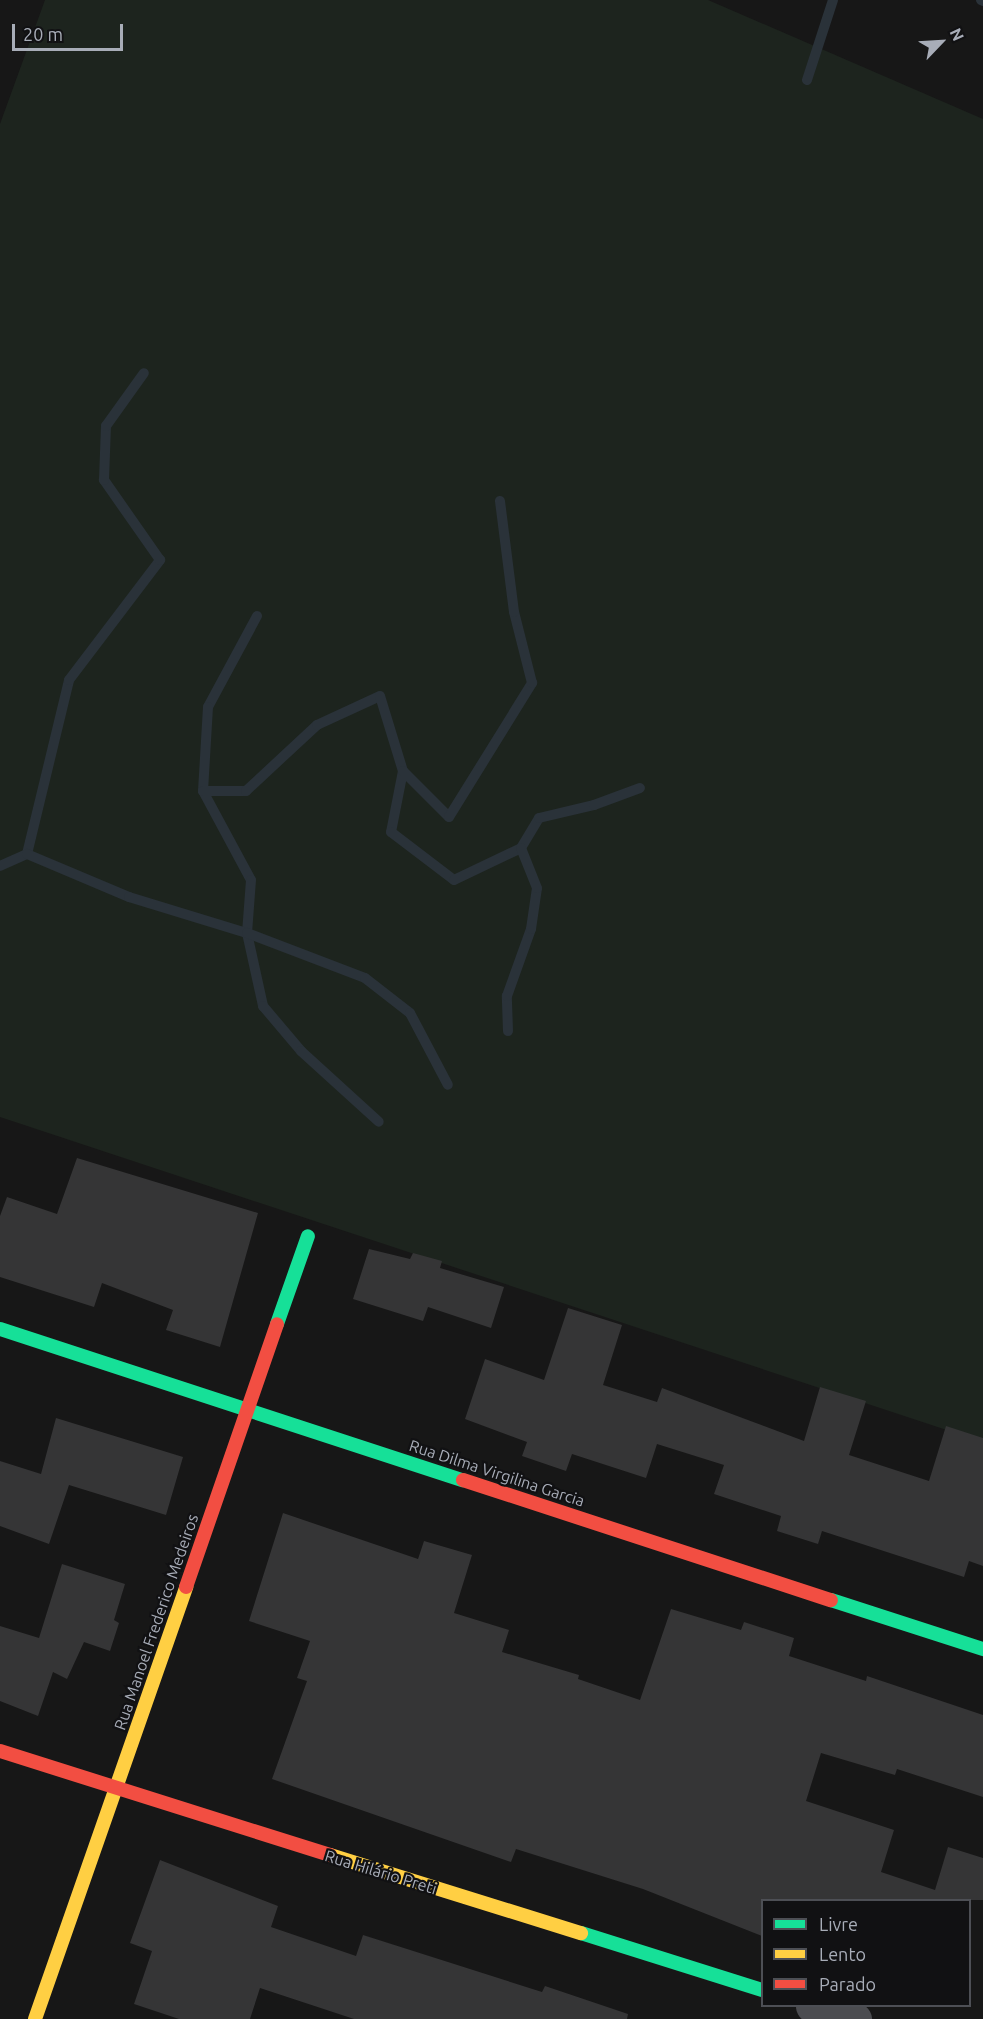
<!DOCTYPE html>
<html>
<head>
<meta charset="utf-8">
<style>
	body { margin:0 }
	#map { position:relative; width:983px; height:2019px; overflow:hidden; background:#171717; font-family:Ubuntu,sans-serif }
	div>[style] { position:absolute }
	.green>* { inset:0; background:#1d241e }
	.stream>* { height:10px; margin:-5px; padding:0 5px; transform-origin:5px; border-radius:5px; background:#2a3239 }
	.building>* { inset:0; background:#353536 }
	.street>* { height:33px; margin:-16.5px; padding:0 16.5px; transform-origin:16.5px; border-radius:16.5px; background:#4b4c50 }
	.fast>* { height:14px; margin:-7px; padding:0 7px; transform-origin:7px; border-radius:7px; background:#16e098 }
	.slow>* { height:14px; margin:-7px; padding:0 7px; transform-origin:7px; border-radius:7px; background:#ffcf43 }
	.jam>* { height:14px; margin:-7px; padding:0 7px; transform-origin:7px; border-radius:7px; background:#f24e42 }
	span { translate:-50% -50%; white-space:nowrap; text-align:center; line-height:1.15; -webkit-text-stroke:4.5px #111113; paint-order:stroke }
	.street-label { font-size:16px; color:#a8adb8 }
	.legend { position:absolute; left:761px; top:1899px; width:210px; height:108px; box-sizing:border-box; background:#111113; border:2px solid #4d4f55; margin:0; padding:8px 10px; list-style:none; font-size:18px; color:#a8adb8 }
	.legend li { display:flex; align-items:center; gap:12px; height:30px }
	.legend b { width:30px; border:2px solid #4d4f55 }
	.north { position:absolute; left:911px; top:12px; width:60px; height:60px; -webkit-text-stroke:4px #111113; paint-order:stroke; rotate:65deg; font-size:16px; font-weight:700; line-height:24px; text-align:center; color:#a8adb8 }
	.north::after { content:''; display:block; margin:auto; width:21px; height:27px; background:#a8adb8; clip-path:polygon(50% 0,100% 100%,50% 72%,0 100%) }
	.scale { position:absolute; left:12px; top:24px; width:111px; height:27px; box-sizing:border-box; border:3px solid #a8adb8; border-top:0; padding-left:8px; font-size:18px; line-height:21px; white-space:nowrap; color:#a8adb8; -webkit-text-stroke:4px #111113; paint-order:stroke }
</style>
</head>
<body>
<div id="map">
	<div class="green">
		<div style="clip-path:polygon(45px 0,708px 0,983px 119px,983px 1442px,0 1117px,0 124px)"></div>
	</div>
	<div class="stream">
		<div style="left:981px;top:0;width:2px;rotate:27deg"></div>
		<div style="left:807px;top:80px;width:84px;rotate:-72deg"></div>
		<div style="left:257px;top:616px;width:103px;rotate:118.3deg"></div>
		<div style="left:208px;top:707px;width:84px;rotate:93.4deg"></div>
		<div style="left:203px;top:791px;width:101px;rotate:61.7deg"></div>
		<div style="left:251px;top:880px;width:53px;rotate:94.3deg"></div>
		<div style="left:247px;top:933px;width:75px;rotate:77.6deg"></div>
		<div style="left:263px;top:1006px;width:59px;rotate:49.8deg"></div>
		<div style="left:301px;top:1051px;width:105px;rotate:42.3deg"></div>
		<div style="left:403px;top:771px;width:62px;rotate:101.1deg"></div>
		<div style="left:391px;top:832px;width:79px;rotate:37.3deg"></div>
		<div style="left:454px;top:880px;width:74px;rotate:-25.5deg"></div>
		<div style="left:521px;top:848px;width:35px;rotate:-59deg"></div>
		<div style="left:539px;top:818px;width:57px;rotate:-13.3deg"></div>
		<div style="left:594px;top:805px;width:49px;rotate:-20.3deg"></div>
		<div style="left:203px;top:791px;width:43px"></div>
		<div style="left:246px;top:791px;width:97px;rotate:-42.9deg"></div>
		<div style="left:317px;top:725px;width:69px;rotate:-24.7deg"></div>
		<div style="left:380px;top:696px;width:78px;rotate:73deg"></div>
		<div style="left:403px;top:771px;width:65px;rotate:45deg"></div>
		<div style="left:449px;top:817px;width:158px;rotate:-58.2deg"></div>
		<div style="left:532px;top:683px;width:73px;rotate:-104.2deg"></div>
		<div style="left:514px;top:612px;width:112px;rotate:-97.2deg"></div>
		<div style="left:27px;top:854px;width:179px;rotate:-76.4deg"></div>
		<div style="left:69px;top:680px;width:151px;rotate:-52.8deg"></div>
		<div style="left:160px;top:560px;width:98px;rotate:-125deg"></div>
		<div style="left:104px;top:480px;width:54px;rotate:-87.9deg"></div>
		<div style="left:106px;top:426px;width:65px;rotate:-54.4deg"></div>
		<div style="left:0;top:866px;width:30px;rotate:-24deg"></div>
		<div style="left:27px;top:854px;width:111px;rotate:22.9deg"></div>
		<div style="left:129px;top:897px;width:123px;rotate:17deg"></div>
		<div style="left:247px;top:933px;width:126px;rotate:20.9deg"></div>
		<div style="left:365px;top:978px;width:57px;rotate:37.9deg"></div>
		<div style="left:410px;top:1013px;width:81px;rotate:62.2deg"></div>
		<div style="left:508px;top:1031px;width:35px;rotate:-92deg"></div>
		<div style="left:507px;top:996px;width:71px;rotate:-70.3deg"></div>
		<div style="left:531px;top:929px;width:41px;rotate:-81.7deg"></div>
		<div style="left:537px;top:888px;width:43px;rotate:-111.8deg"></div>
	</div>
	<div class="building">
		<div style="clip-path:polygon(77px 1158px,258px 1213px,220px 1347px,166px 1330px,173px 1310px,102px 1283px,94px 1307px,0 1277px,0 1216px,7px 1197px,57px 1214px)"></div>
		<div style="clip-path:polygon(369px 1249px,410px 1259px,413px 1253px,442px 1261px,440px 1268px,504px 1287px,491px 1328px,428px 1307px,423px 1321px,353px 1299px)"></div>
		<div style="clip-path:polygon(568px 1308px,622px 1325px,603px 1385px,657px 1402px,662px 1388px,804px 1441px,820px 1387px,866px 1401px,849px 1455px,929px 1481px,946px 1426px,983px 1438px,983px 1566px,969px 1561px,964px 1577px,822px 1531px,818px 1544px,777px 1531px,781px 1516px,714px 1494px,724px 1465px,657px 1444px,646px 1478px,572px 1454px,566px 1471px,522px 1456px,527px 1442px,465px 1419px,485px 1359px,544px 1380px)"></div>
		<div style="clip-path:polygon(56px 1418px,183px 1457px,166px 1515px,69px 1485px,49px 1544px,0 1526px,0 1461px,41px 1474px)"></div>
		<div style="clip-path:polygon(283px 1513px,418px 1559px,424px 1541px,472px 1555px,454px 1613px,509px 1630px,502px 1652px,579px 1675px,578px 1679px,640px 1700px,671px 1609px,741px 1630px,744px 1622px,794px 1638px,789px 1656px,866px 1681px,867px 1676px,983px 1715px,983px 1797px,897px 1769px,895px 1775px,821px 1753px,806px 1801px,894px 1830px,881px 1872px,935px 1890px,948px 1847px,983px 1858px,983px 1900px,762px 1900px,762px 1936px,643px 1889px,516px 1849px,511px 1862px,272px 1779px,307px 1681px,297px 1678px,310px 1641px,249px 1621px)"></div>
		<div style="clip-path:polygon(62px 1564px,125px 1584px,114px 1620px,119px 1623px,110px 1651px,84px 1642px,67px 1679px,53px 1672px,38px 1716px,0 1701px,0 1626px,39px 1638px)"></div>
		<div style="clip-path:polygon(160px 1860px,278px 1906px,271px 1927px,356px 1956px,363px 1935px,542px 1992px,545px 1986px,628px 2014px,627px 2019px,354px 2019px,260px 1988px,250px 2019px,179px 2019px,134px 2004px,152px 1951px,130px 1943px)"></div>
	</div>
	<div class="street">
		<div style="left:812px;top:2006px;width:45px;rotate:16.8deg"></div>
	</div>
	<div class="fast">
		<div style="left:277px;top:1324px;width:93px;rotate:-70.6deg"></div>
		<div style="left:0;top:1329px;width:487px;rotate:18.1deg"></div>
		<div style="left:831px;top:1600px;width:160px;rotate:17.9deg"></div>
		<div style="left:581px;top:1933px;width:190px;rotate:17.5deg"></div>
	</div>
	<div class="slow">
		<div style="left:330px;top:1855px;width:263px;rotate:17.3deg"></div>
		<div style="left:35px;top:2019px;width:458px;rotate:-70.7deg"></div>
	</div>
	<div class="jam">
		<div style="left:463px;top:1480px;width:387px;rotate:18.1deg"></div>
		<div style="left:186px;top:1587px;width:278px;rotate:-70.9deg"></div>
		<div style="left:0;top:1751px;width:346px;rotate:17.5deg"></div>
	</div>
	<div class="street-label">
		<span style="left:497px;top:1473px;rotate:18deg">Rua Dilma Virgilina Garcia</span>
		<span style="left:156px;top:1622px;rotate:-71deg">Rua Manoel Frederico Medeiros</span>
		<span style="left:381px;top:1872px;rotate:17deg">Rua Hilário Preti</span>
	</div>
	<ul class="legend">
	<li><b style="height:8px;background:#16e098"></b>Livre</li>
	<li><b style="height:8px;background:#ffcf43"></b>Lento</li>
	<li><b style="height:8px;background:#f24e42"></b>Parado</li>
	</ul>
	<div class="north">N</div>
	<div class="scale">20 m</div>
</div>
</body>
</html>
